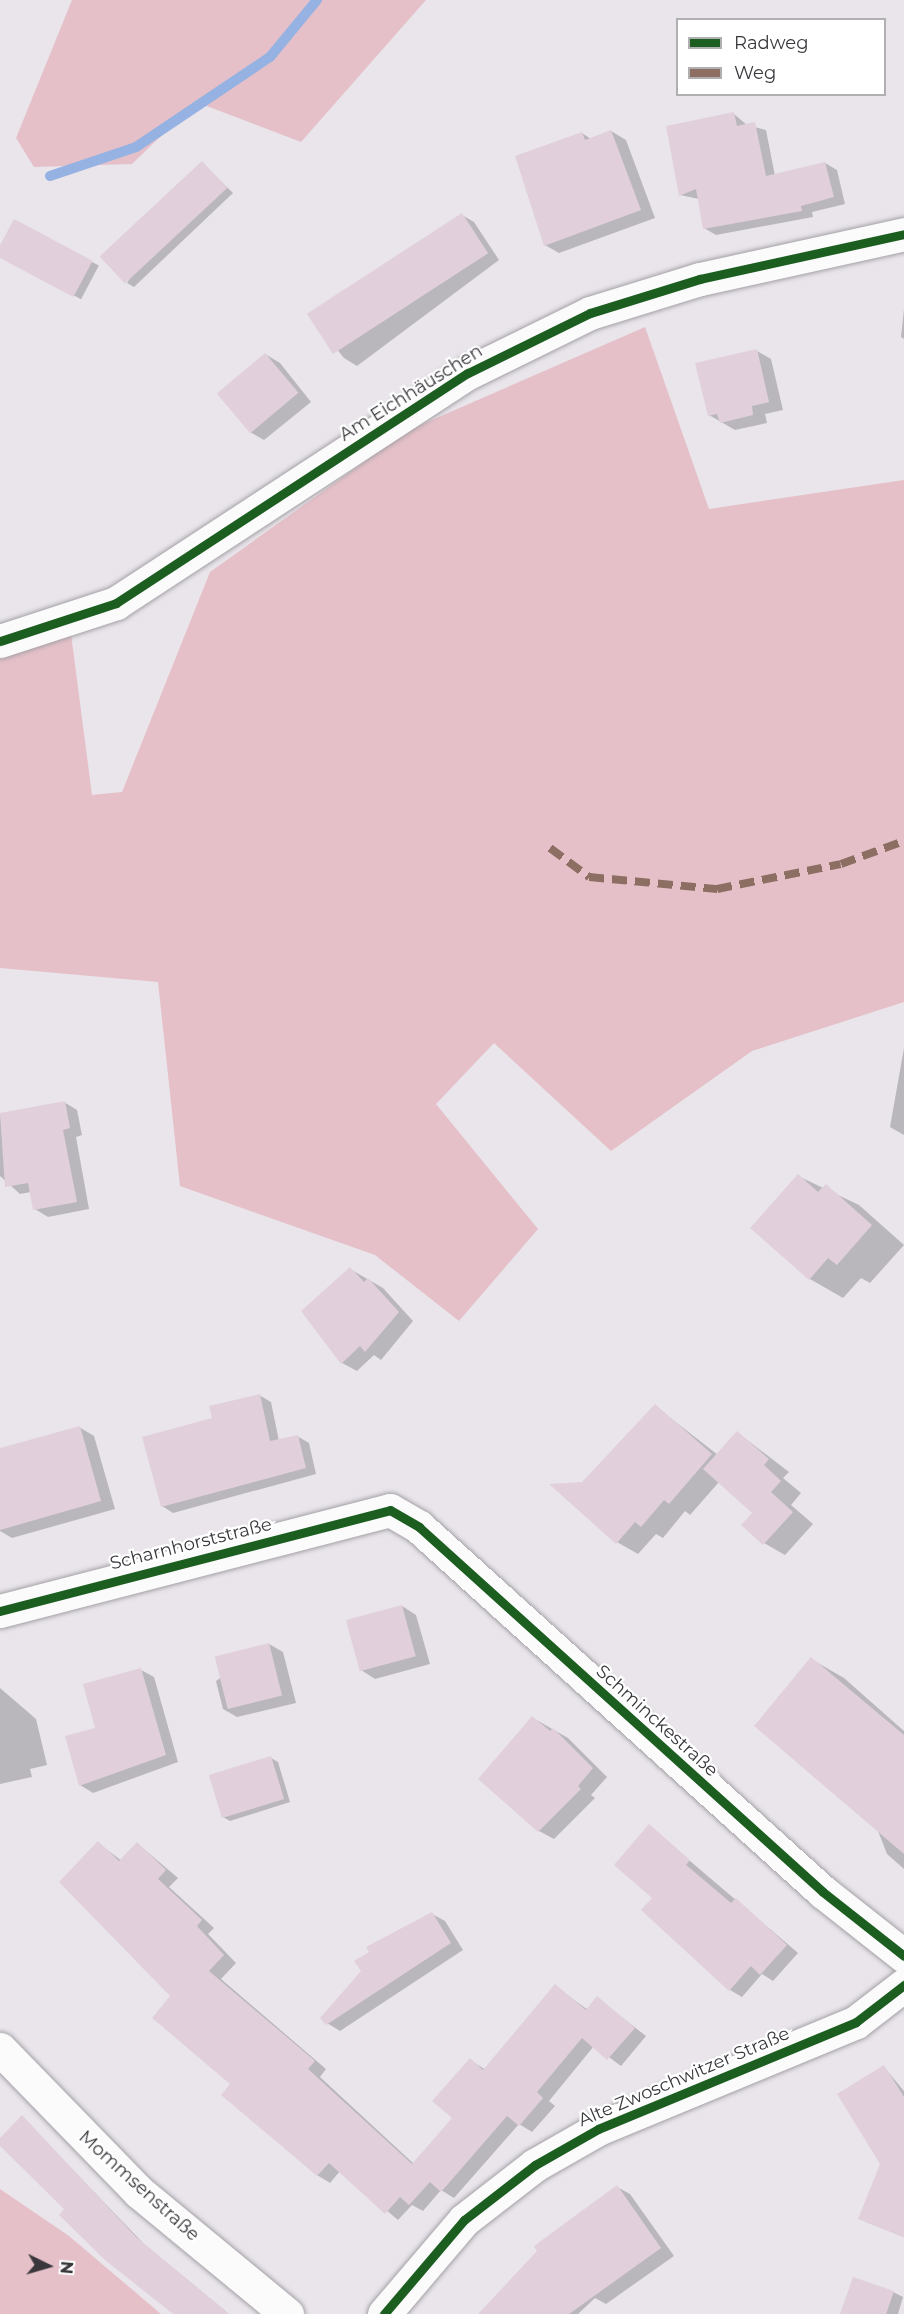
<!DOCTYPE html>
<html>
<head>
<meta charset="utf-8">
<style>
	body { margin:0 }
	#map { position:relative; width:904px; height:2314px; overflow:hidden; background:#e9e5eb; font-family:Montserrat,sans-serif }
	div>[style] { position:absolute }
	.green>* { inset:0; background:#e5c0c8 }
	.shadow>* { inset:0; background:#0003; transform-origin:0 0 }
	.stream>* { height:10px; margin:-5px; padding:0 5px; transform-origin:5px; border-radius:5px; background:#95b2e3 }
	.building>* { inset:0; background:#e1d0dc; transform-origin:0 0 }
	.roads { filter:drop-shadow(0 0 2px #a4a1a6) drop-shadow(0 0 2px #a4a1a6) }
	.street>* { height:33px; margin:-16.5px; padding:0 16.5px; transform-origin:16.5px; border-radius:16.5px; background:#fcfbfc }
	.quiet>* { height:8px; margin-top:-4px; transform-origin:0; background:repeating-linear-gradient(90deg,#8d6e63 0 15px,transparent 0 23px) }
	.cycleway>* { height:9px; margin:-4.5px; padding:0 4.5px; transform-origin:4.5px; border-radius:4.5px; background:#1b5e20 }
	span { translate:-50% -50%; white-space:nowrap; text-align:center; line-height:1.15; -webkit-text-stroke:4.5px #fff; paint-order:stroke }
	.street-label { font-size:18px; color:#3a373c }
	.legend { position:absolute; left:676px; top:18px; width:210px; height:78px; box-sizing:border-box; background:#fff; border:2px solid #b0afb1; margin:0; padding:8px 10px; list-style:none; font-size:18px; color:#3a373c }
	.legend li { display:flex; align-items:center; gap:12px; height:30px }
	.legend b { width:30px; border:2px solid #b0afb1 }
	.north { position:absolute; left:18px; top:2236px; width:60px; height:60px; -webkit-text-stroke:4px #fff; paint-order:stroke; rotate:95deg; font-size:16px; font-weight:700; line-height:24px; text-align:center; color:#3a373c }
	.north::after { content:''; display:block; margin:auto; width:21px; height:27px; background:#3a373c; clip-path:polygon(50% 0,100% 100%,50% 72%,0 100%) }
</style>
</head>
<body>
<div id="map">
	<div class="green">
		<div style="clip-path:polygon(72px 0,426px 0,301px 142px,196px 102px,132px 164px,34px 167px,16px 138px)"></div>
		<div style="clip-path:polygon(645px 327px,709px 509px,904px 480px,904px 1002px,752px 1051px,611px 1151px,494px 1043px,436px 1104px,538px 1229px,459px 1321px,375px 1255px,180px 1186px,158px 982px,0 968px,0 658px,71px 634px,92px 795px,122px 792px,210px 572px,409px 430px)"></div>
		<div style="clip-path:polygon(0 2189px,69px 2236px,161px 2314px,0 2314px)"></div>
	</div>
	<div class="shadow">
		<div style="clip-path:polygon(734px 114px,747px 125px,766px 130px,775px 176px,825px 163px,837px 170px,845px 204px,812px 212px,813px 217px,716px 235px,704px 228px,699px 199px,680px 195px)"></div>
		<div style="clip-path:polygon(611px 131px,626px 140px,655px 218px,559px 253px,545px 245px,582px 133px,591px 139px)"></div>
		<div style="clip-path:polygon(202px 163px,233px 193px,134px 287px,127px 283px)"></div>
		<div style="clip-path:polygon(462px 215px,474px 222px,499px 260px,357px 366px,344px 358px,314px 321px)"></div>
		<div style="left:15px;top:221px;width:95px;height:38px;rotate:28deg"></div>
		<div style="clip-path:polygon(904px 309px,904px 339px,901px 337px)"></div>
		<div style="clip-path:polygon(757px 351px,771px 359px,783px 410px,765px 414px,767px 423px,735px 430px,709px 415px)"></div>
		<div style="clip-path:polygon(265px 354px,280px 363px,311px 402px,264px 440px,250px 432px)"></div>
		<div style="clip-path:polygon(904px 1048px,904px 1135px,890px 1127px)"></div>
		<div style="clip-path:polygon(64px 1102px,77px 1110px,82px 1135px,76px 1137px,89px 1209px,48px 1217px,35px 1209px,31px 1192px,20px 1194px,0 1176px,0 1115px)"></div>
		<div style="clip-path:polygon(798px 1176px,859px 1205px,904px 1245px,870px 1283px,861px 1278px,843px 1298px,810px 1279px)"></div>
		<div style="clip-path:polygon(350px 1269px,383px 1288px,413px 1321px,381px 1360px,374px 1355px,357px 1371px,342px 1363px)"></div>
		<div style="clip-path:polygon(259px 1395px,271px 1402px,279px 1441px,297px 1436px,309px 1443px,316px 1474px,173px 1513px,162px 1506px,214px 1419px)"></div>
		<div style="clip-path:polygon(655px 1406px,718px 1455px,738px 1433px,789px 1472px,783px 1478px,801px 1493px,791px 1505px,813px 1524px,785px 1555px,764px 1543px,754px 1513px,719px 1482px,690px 1515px,685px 1511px,663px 1538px,656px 1534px,638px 1554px,617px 1542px,583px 1483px)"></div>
		<div style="clip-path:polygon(79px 1427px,94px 1436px,115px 1509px,12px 1538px,0 1531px,0 1455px)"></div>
		<div style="clip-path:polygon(402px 1606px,416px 1615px,430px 1664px,375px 1679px,361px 1670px)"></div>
		<div style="clip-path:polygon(269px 1644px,283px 1652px,296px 1703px,237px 1717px,223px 1709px,216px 1681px)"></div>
		<div style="clip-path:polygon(811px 1659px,844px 1678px,904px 1731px,904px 1869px,887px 1854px)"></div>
		<div style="clip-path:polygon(141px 1670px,154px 1677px,178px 1762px,93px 1793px,80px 1785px,97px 1729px)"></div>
		<div style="clip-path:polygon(0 1688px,36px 1719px,47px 1765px,30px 1769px,32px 1777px,0 1784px)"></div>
		<div style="clip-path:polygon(533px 1718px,568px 1738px,607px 1777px,591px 1795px,595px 1798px,554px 1839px,539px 1831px)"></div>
		<div style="clip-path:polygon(271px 1758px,278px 1762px,290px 1802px,230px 1821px,223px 1817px)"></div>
		<div style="clip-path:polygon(649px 1826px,798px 1953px,773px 1981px,762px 1974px,742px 1997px,730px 1990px,654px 1898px)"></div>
		<div style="clip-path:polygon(98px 1843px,122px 1861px,138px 1844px,178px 1878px,169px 1887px,214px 1928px,208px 1934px,236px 1963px,221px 1979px,326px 2069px,320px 2077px,414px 2164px,454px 2118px,470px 2060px,486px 2070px,555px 1986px,588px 2010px,597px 1998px,646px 2036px,621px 2066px,594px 2046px,549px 2101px,555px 2106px,532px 2132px,519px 2124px,454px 2198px,441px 2190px,423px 2211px,412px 2205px,398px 2220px,340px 2171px,330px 2183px,317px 2175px,232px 2084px,172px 1996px)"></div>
		<div style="clip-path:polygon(432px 1914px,445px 1921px,463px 1950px,340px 2031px,327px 2023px)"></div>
		<div style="clip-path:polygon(884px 2067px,904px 2091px,904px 2237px,866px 2222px,882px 2160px)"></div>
		<div style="clip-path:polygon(22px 2117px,143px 2243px,229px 2314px,174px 2314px,0 2144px)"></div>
		<div style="clip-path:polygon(617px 2187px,630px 2194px,674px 2256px,606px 2304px,595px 2298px,578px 2314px,480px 2314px)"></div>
		<div style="clip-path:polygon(893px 2292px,903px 2297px,898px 2314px,840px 2314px)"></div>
	</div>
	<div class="stream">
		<div style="left:50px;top:176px;width:91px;rotate:-18.6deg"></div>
		<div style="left:136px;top:147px;width:161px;rotate:-33.9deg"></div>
		<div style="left:270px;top:57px;width:74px;rotate:-50.5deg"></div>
	</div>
	<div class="building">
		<div style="clip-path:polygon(734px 112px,737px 126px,755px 122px,766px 176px,825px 162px,834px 197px,801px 206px,802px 211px,703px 229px,696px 189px,679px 196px,666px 126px)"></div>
		<div style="clip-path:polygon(611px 130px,641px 210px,544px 246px,515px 156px,582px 132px,585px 140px)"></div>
		<div style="left:202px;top:161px;width:37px;height:140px;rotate:47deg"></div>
		<div style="left:462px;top:213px;width:48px;height:185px;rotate:57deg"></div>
		<div style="left:14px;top:219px;width:89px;height:41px;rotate:28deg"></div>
		<div style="clip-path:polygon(757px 349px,769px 402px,752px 406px,753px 415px,720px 423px,717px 414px,708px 416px,695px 363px)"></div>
		<div style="left:265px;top:353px;width:52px;height:63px;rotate:50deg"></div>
		<div style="clip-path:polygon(65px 1101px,70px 1128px,63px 1130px,77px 1202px,33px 1210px,28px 1183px,5px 1187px,0 1113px)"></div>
		<div style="clip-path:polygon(798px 1174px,818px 1192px,826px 1184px,872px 1225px,837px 1265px,828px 1258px,809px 1280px,750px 1228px)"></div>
		<div style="clip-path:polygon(350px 1267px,364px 1282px,368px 1278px,399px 1312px,365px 1352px,360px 1346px,341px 1364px,301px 1311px)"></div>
		<div style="clip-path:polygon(260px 1394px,270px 1441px,298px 1435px,306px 1468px,161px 1507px,142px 1437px,212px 1418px,209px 1406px)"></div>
		<div style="clip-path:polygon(655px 1404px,712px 1454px,669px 1504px,664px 1500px,641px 1527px,635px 1522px,616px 1544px,549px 1484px,582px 1482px)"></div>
		<div style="clip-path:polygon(80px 1426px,101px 1501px,0 1530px,0 1448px)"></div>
		<div style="clip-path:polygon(737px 1431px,769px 1459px,764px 1465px,781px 1481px,771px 1492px,793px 1512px,763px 1545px,741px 1525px,752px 1513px,703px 1469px)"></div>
		<div style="left:402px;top:1605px;width:53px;height:58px;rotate:75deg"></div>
		<div style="left:269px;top:1643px;width:54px;height:56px;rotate:76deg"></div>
		<div style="clip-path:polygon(811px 1657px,904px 1735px,904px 1854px,754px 1726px)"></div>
		<div style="clip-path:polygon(141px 1668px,166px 1755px,79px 1786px,65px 1736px,95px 1728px,83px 1684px)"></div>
		<div style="clip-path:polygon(532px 1716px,550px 1731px,553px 1728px,593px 1768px,578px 1786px,581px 1789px,538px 1832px,478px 1779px)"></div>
		<div style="left:271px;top:1756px;width:45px;height:65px;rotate:73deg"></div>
		<div style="clip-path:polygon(649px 1824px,690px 1860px,686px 1865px,731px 1903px,736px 1898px,787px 1945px,760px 1975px,751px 1966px,729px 1991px,641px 1910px,652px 1898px,614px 1865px)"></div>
		<div style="clip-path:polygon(98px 1841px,119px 1861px,137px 1842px,166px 1870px,158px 1879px,202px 1920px,197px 1926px,224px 1955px,209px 1971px,315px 2061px,308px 2069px,412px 2164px,452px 2118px,432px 2101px,470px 2058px,483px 2070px,555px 1984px,586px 2010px,597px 1996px,635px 2028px,607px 2060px,582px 2038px,537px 2092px,543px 2098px,519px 2126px,507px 2116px,441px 2192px,430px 2182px,409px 2205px,400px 2197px,385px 2214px,329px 2163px,317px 2176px,221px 2095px,230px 2084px,152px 2018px,170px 1996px,59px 1882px)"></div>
		<div style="clip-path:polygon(432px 1912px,451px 1943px,326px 2025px,320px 2018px,361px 1971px,354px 1961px,369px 1952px,366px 1947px)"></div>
		<div style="clip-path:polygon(884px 2065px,904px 2097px,904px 2237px,858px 2219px,880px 2164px,837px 2094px)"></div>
		<div style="clip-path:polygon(22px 2115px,136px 2237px,229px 2314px,173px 2314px,105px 2260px,59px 2215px,64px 2209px,0 2146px,0 2138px)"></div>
		<div style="clip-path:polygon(617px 2185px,661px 2248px,569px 2314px,478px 2314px,537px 2251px,534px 2246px)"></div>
		<div style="clip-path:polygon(853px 2277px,894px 2291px,886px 2314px,840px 2314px)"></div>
	</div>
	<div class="roads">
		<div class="street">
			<div style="left:0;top:641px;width:122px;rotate:-18.1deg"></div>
			<div style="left:116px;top:603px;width:420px;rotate:-33.2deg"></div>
			<div style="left:468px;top:373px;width:136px;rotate:-26.2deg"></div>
			<div style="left:590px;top:313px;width:115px;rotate:-17.2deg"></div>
			<div style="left:700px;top:279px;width:209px;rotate:-12.4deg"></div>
			<div style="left:0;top:1611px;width:403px;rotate:-14.5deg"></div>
			<div style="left:390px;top:1510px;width:34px;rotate:30deg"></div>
			<div style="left:419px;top:1527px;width:544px;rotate:42.1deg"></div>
			<div style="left:823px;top:1892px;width:103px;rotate:38.3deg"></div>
			<div style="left:0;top:2049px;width:199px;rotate:45.8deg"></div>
			<div style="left:139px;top:2192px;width:192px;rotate:39.5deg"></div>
			<div style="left:384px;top:2314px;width:123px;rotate:-49.6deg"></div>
			<div style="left:464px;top:2220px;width:90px;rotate:-37.8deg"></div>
			<div style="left:535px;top:2165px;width:73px;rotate:-29.7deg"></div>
			<div style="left:598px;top:2129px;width:279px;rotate:-22.5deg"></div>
			<div style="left:856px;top:2022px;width:61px;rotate:-37.6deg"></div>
		</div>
	</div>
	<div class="quiet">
		<div style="left:550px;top:848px;width:49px;rotate:36.6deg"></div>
		<div style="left:589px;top:877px;width:129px;rotate:5.4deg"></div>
		<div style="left:717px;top:889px;width:126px;rotate:-11.4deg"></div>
		<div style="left:841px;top:864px;width:67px;rotate:-20.1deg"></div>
	</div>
	<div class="cycleway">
		<div style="left:0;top:641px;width:122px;rotate:-18.1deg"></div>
		<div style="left:116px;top:603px;width:420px;rotate:-33.2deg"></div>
		<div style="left:468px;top:373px;width:136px;rotate:-26.2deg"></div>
		<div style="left:590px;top:313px;width:115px;rotate:-17.2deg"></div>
		<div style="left:700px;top:279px;width:209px;rotate:-12.4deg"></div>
		<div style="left:0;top:1611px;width:403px;rotate:-14.5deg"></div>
		<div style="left:390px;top:1510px;width:34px;rotate:30deg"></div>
		<div style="left:419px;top:1527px;width:544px;rotate:42.1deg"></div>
		<div style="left:823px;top:1892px;width:103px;rotate:38.3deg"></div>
		<div style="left:384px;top:2314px;width:123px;rotate:-49.6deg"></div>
		<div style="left:464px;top:2220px;width:90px;rotate:-37.8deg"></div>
		<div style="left:535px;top:2165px;width:73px;rotate:-29.7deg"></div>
		<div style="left:598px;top:2129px;width:279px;rotate:-22.5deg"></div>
		<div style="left:856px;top:2022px;width:61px;rotate:-37.6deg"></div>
	</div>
	<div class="street-label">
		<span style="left:411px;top:393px;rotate:-32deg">Am Eichhäuschen</span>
		<span style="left:191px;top:1544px;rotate:-14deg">Scharnhorststraße</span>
		<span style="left:657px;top:1721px;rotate:42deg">Schminckestraße</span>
		<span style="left:684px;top:2077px;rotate:-23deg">Alte Zwoschwitzer Straße</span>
		<span style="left:139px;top:2186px;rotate:42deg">Mommsenstraße</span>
	</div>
	<ul class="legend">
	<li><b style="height:8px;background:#1b5e20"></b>Radweg</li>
	<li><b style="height:8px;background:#8d6e63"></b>Weg</li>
	</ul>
	<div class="north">N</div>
</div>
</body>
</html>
